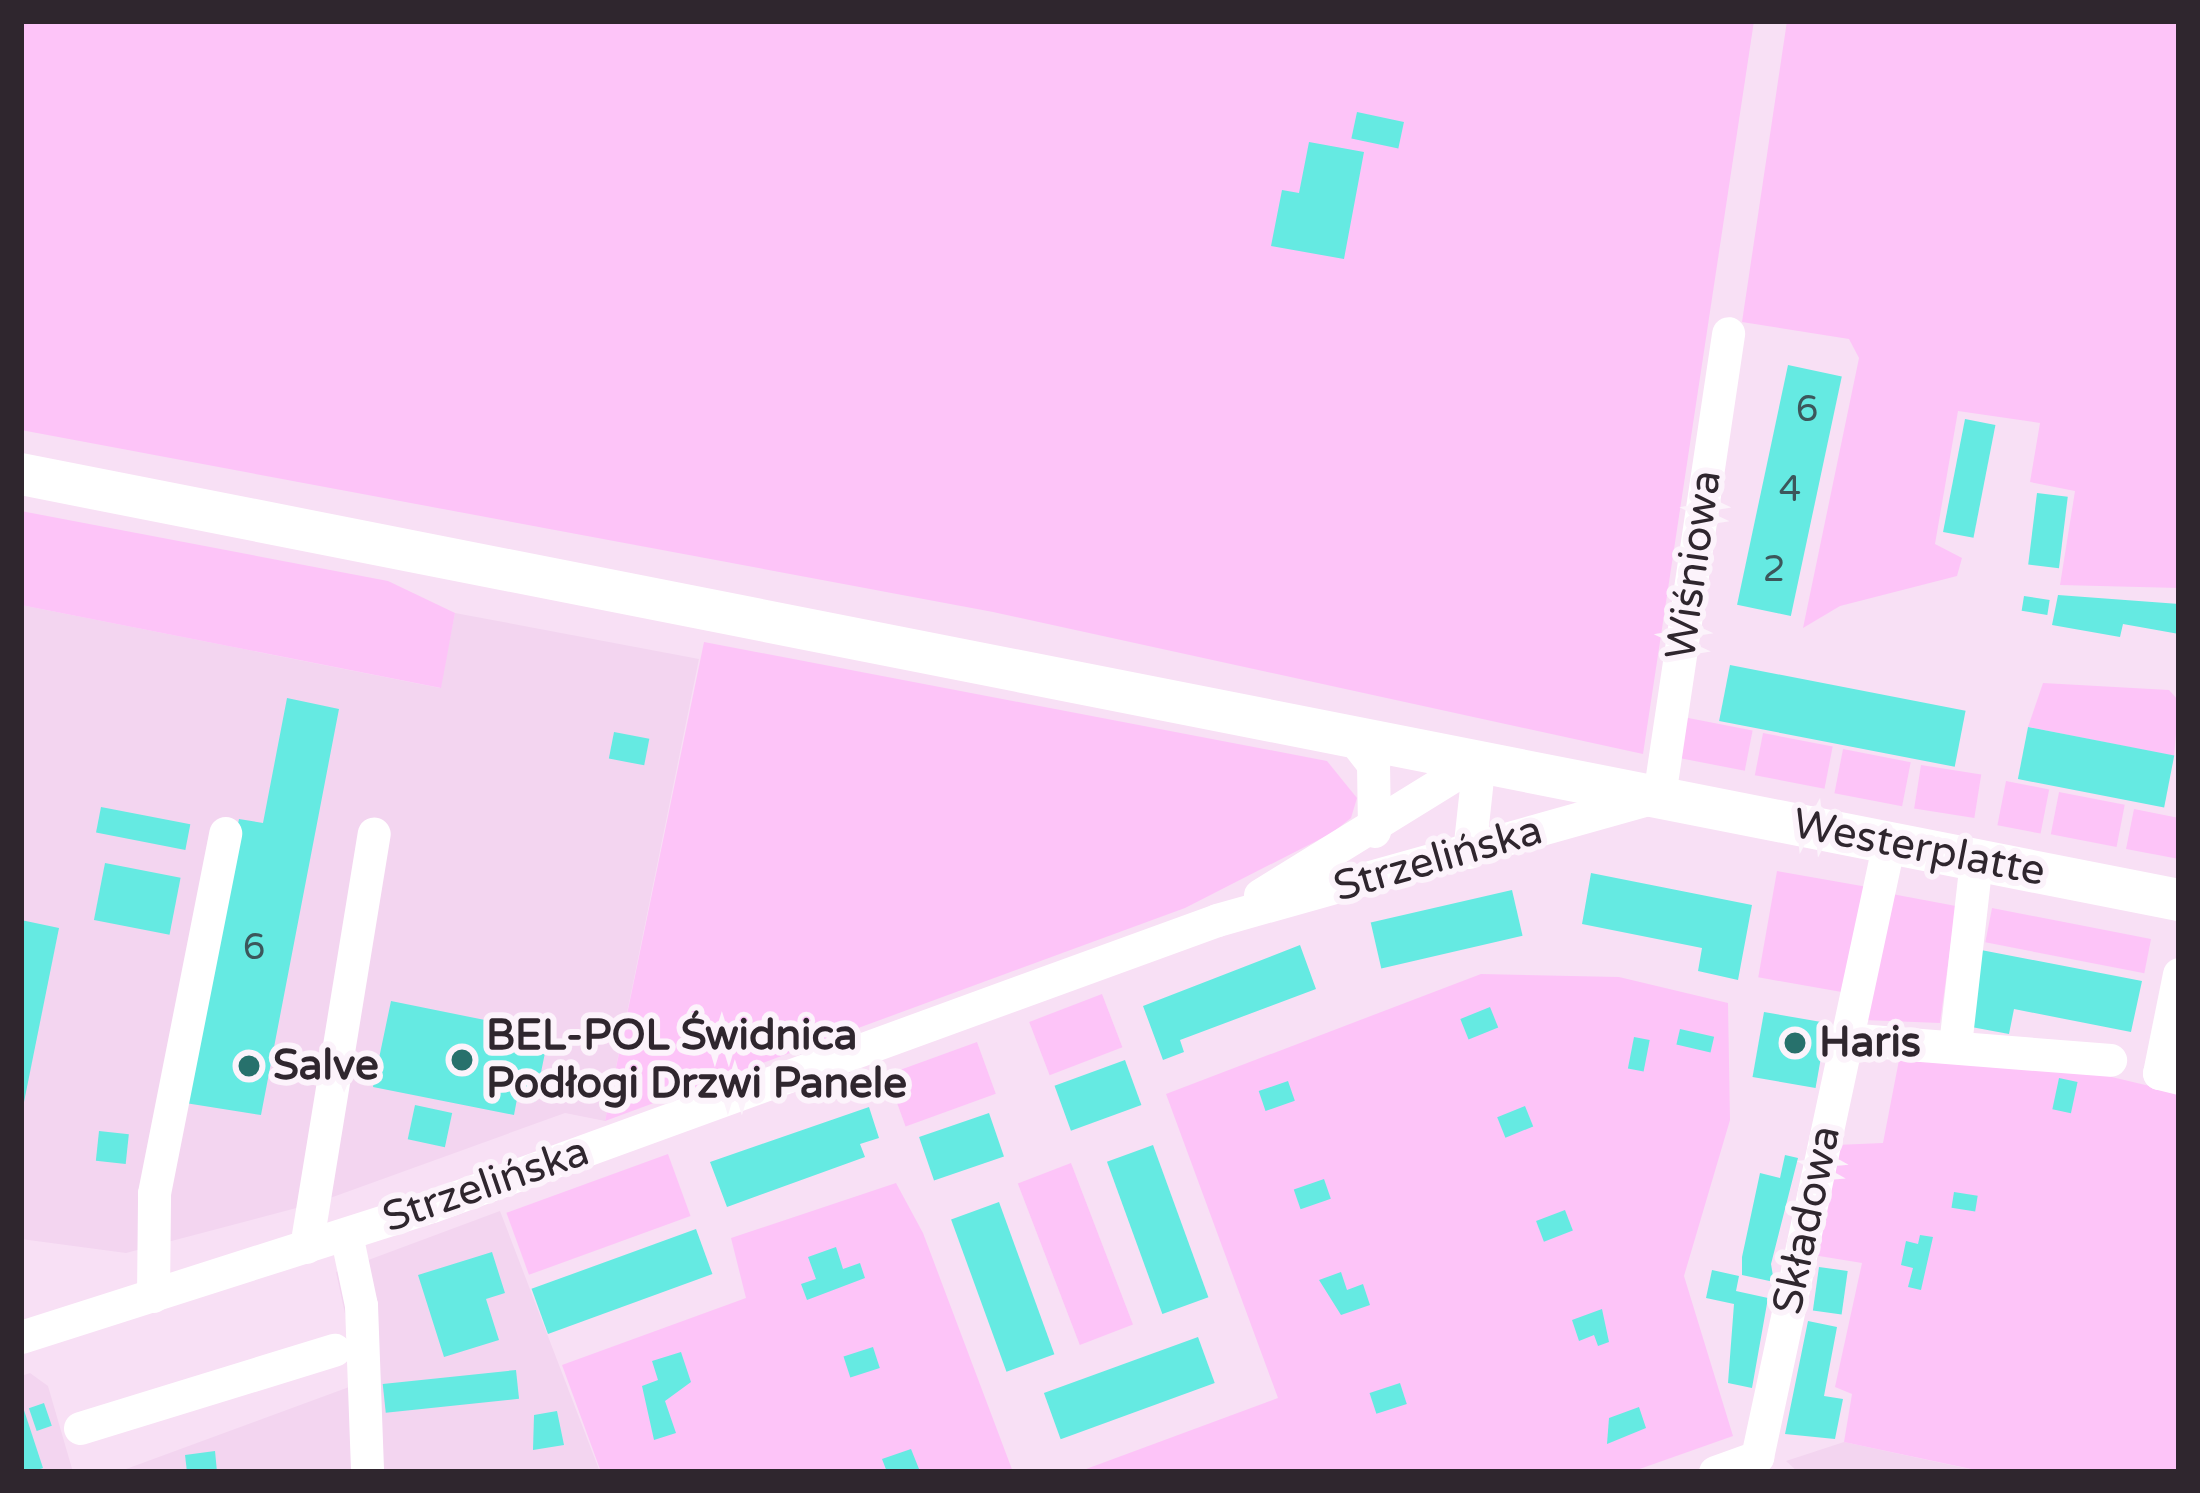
<!DOCTYPE html>
<html>
<head>
<meta charset="utf-8">
<style>
	body { margin:0 }
	#map { position:relative; width:2200px; height:1493px; overflow:hidden; background:#f8e0f5; font-family:"Varela Round",sans-serif }
	div>[style] { position:absolute }
	.built>* { inset:0; background:#f3d5f0 }
	.green>* { inset:0; background:#fdc4f8; transform-origin:0 0 }
	.building>* { inset:0; background:#65eae2; transform-origin:0 0 }
	.minor>* { height:33px; margin:-16.5px; padding:0 16.5px; transform-origin:16.5px; border-radius:16.5px; background:#fff }
	.major>* { height:42px; margin:-21px; padding:0 21px; transform-origin:21px; border-radius:21px; background:#fff }
	.dots>* { width:33px; height:33px; translate:-50% -50%; box-sizing:border-box; border:6px solid #fcf3fb; border-radius:50% }
	span { translate:-50% -50%; white-space:nowrap; text-align:center; line-height:1.15; -webkit-text-stroke:12px #fcf3fb; paint-order:stroke }
	.number-label { font-size:36px; color:#3c575b }
	.number-label span { -webkit-text-stroke-width:0 }
	.street-label { font-size:42px; color:#2f262e }
	.poi-label { font-size:42px; color:#2f262e; font-weight:700 }
	.left { translate:0 -50%; text-align:left }
	.frame { position:absolute; inset:0; border:24px solid #2f262e; pointer-events:none }
</style>
</head>
<body>
<div id="map">
	<div class="built">
		<div style="clip-path:polygon(21px 605px,440px 688px,455px 613px,699px 659px,605px 1121px,565px 1113px,319px 1202px,126px 1253px,21px 1239px)"></div>
		<div style="clip-path:polygon(500px 1211px,600px 1472px,118px 1472px,360px 1383px,336px 1272px)"></div>
		<div style="clip-path:polygon(30px 1373px,48px 1386px,73px 1472px,21px 1472px,21px 1376px)"></div>
		<div style="clip-path:polygon(1844px 1442px,1983px 1472px,1798px 1472px,1786px 1461px)"></div>
	</div>
	<div class="green">
		<div style="clip-path:polygon(21px 21px,1754px 21px,1643px 754px,993px 612px,21px 430px)"></div>
		<div style="clip-path:polygon(1787px 21px,2179px 21px,2179px 588px,2060px 585px,2075px 491px,2030px 482px,2040px 423px,1958px 411px,1935px 544px,1962px 558px,1957px 576px,1840px 606px,1803px 628px,1859px 358px,1849px 339px,1742px 322px)"></div>
		<div style="clip-path:polygon(21px 511px,388px 581px,455px 613px,441px 688px,21px 605px)"></div>
		<div style="clip-path:polygon(704px 642px,1327px 761px,1357px 798px,1351px 818px,1332px 833px,1185px 908px,605px 1121px)"></div>
		<div style="clip-path:polygon(2043px 683px,2169px 690px,2179px 701px,2174px 756px,2028px 727px)"></div>
		<div style="left:1678px;top:716px;width:76px;height:41px;rotate:11deg"></div>
		<div style="left:1763px;top:733px;width:71px;height:43px;rotate:11deg"></div>
		<div style="left:1843px;top:749px;width:69px;height:45px;rotate:11deg"></div>
		<div style="left:1921px;top:765px;width:61px;height:44px;rotate:9deg"></div>
		<div style="left:2006px;top:781px;width:44px;height:45px;rotate:11deg"></div>
		<div style="left:2059px;top:792px;width:67px;height:43px;rotate:11deg"></div>
		<div style="clip-path:polygon(2134px 809px,2179px 818px,2179px 859px,2126px 849px)"></div>
		<div style="left:1777px;top:871px;width:89px;height:108px;rotate:10deg"></div>
		<div style="clip-path:polygon(1892px 894px,1956px 906px,1940px 1023px,1864px 1020px)"></div>
		<div style="left:1992px;top:908px;width:162px;height:35px;rotate:11deg"></div>
		<div style="clip-path:polygon(1481px 974px,1619px 977px,1728px 1003px,1730px 1120px,1684px 1276px,1733px 1436px,1631px 1472px,1078px 1472px,1278px 1398px,1166px 1094px)"></div>
		<div style="left:1102px;top:994px;width:57px;height:78px;rotate:69deg"></div>
		<div style="left:977px;top:1042px;width:55px;height:96px;rotate:70deg"></div>
		<div style="clip-path:polygon(1899px 1060px,2095px 1073px,2179px 1093px,2179px 1472px,1985px 1472px,1844px 1442px,1852px 1394px,1835px 1387px,1862px 1263px,1813px 1255px,1836px 1145px,1883px 1143px)"></div>
		<div style="left:668px;top:1154px;width:66px;height:172px;rotate:70deg"></div>
		<div style="left:1071px;top:1163px;width:173px;height:57px;rotate:69deg"></div>
		<div style="clip-path:polygon(896px 1183px,923px 1233px,1013px 1472px,601px 1472px,562px 1365px,746px 1298px,731px 1238px)"></div>
	</div>
	<div class="building">
		<div style="left:1357px;top:112px;width:48px;height:27px;rotate:12deg"></div>
		<div style="clip-path:polygon(1309px 142px,1364px 152px,1344px 259px,1271px 246px,1282px 190px,1299px 193px)"></div>
		<div style="left:1788px;top:365px;width:55px;height:245px;rotate:12deg"></div>
		<div style="left:1965px;top:419px;width:31px;height:115px;rotate:11deg"></div>
		<div style="left:2037px;top:493px;width:31px;height:72px;rotate:7deg"></div>
		<div style="clip-path:polygon(2058px 595px,2179px 604px,2179px 634px,2123px 624px,2120px 637px,2052px 625px)"></div>
		<div style="left:2024px;top:596px;width:26px;height:15px;rotate:9deg"></div>
		<div style="left:1730px;top:665px;width:240px;height:57px;rotate:11deg"></div>
		<div style="clip-path:polygon(287px 698px,339px 709px,261px 1115px,179px 1102px,239px 819px,263px 823px)"></div>
		<div style="left:2028px;top:727px;width:149px;height:53px;rotate:11deg"></div>
		<div style="left:614px;top:732px;width:36px;height:27px;rotate:11deg"></div>
		<div style="left:101px;top:807px;width:91px;height:26px;rotate:11deg"></div>
		<div style="left:105px;top:863px;width:77px;height:58px;rotate:11deg"></div>
		<div style="clip-path:polygon(1591px 873px,1752px 905px,1738px 980px,1698px 971px,1702px 948px,1582px 924px)"></div>
		<div style="left:1512px;top:890px;width:47px;height:145px;rotate:77deg"></div>
		<div style="clip-path:polygon(21px 920px,59px 928px,23px 1107px,21px 1106px)"></div>
		<div style="clip-path:polygon(1300px 945px,1316px 989px,1180px 1040px,1184px 1052px,1163px 1060px,1143px 1006px)"></div>
		<div style="clip-path:polygon(1981px 950px,2142px 981px,2131px 1032px,2014px 1009px,2009px 1034px,1966px 1026px)"></div>
		<div style="clip-path:polygon(391px 1001px,549px 1033px,535px 1102px,517px 1099px,514px 1115px,373px 1087px)"></div>
		<div style="left:1490px;top:1007px;width:22px;height:32px;rotate:68deg"></div>
		<div style="left:1764px;top:1012px;width:64px;height:66px;rotate:10deg"></div>
		<div style="left:1680px;top:1029px;width:35px;height:16px;rotate:13deg"></div>
		<div style="left:1634px;top:1037px;width:16px;height:32px;rotate:11deg"></div>
		<div style="left:1125px;top:1060px;width:48px;height:75px;rotate:70deg"></div>
		<div style="left:2059px;top:1078px;width:19px;height:32px;rotate:12deg"></div>
		<div style="left:1288px;top:1081px;width:21px;height:31px;rotate:71deg"></div>
		<div style="left:415px;top:1105px;width:38px;height:35px;rotate:12deg"></div>
		<div style="left:1525px;top:1106px;width:22px;height:30px;rotate:68deg"></div>
		<div style="clip-path:polygon(869px 1107px,879px 1138px,860px 1144px,865px 1157px,727px 1207px,710px 1162px)"></div>
		<div style="left:989px;top:1113px;width:46px;height:74px;rotate:71deg"></div>
		<div style="left:99px;top:1131px;width:30px;height:30px;rotate:6deg"></div>
		<div style="left:1153px;top:1145px;width:162px;height:49px;rotate:70deg"></div>
		<div style="clip-path:polygon(1785px 1155px,1798px 1158px,1771px 1264px,1774px 1282px,1742px 1275px,1742px 1257px,1760px 1173px,1780px 1178px)"></div>
		<div style="left:1324px;top:1179px;width:21px;height:32px;rotate:71deg"></div>
		<div style="left:1954px;top:1192px;width:24px;height:16px;rotate:9deg"></div>
		<div style="left:999px;top:1202px;width:162px;height:51px;rotate:70deg"></div>
		<div style="left:1565px;top:1210px;width:22px;height:31px;rotate:69deg"></div>
		<div style="left:696px;top:1229px;width:48px;height:175px;rotate:70deg"></div>
		<div style="clip-path:polygon(1920px 1235px,1933px 1237px,1921px 1290px,1908px 1287px,1913px 1268px,1901px 1265px,1906px 1241px,1918px 1244px)"></div>
		<div style="clip-path:polygon(836px 1247px,843px 1269px,860px 1263px,865px 1278px,807px 1300px,801px 1284px,816px 1279px,808px 1257px)"></div>
		<div style="clip-path:polygon(492px 1252px,505px 1293px,486px 1299px,499px 1340px,444px 1357px,418px 1275px)"></div>
		<div style="left:1819px;top:1267px;width:29px;height:44px;rotate:8deg"></div>
		<div style="clip-path:polygon(1712px 1270px,1739px 1276px,1736px 1291px,1768px 1298px,1752px 1388px,1728px 1383px,1734px 1304px,1706px 1298px)"></div>
		<div style="clip-path:polygon(1341px 1272px,1347px 1290px,1363px 1284px,1370px 1305px,1341px 1315px,1319px 1280px)"></div>
		<div style="clip-path:polygon(1602px 1309px,1609px 1342px,1598px 1346px,1594px 1335px,1579px 1341px,1572px 1320px)"></div>
		<div style="clip-path:polygon(1808px 1321px,1837px 1327px,1824px 1396px,1843px 1399px,1835px 1439px,1785px 1434px)"></div>
		<div style="left:1198px;top:1337px;width:49px;height:164px;rotate:70deg"></div>
		<div style="left:873px;top:1347px;width:22px;height:31px;rotate:72deg"></div>
		<div style="clip-path:polygon(681px 1352px,691px 1382px,665px 1401px,676px 1433px,654px 1440px,642px 1386px,658px 1380px,652px 1361px)"></div>
		<div style="left:516px;top:1370px;width:29px;height:134px;rotate:84deg"></div>
		<div style="left:1400px;top:1383px;width:22px;height:32px;rotate:72deg"></div>
		<div style="clip-path:polygon(21px 1401px,43px 1468px,31px 1472px,21px 1472px)"></div>
		<div style="left:44px;top:1403px;width:24px;height:16px;rotate:71deg"></div>
		<div style="clip-path:polygon(1639px 1407px,1646px 1428px,1607px 1444px,1609px 1418px)"></div>
		<div style="clip-path:polygon(557px 1411px,564px 1445px,533px 1450px,534px 1415px)"></div>
		<div style="clip-path:polygon(911px 1449px,919px 1469px,887px 1472px,882px 1459px)"></div>
		<div style="clip-path:polygon(215px 1451px,217px 1472px,187px 1472px,185px 1455px)"></div>
	</div>
	<div class="minor">
		<div style="left:1348px;top:732px;width:41px;rotate:52deg"></div>
		<div style="left:1373px;top:764px;width:67px;rotate:89.1deg"></div>
		<div style="left:1469px;top:852px;width:93px;rotate:-83.8deg"></div>
		<div style="left:1260px;top:895px;width:257px;rotate:-31.7deg"></div>
		<div style="left:2179px;top:974px;width:101px;rotate:101.4deg"></div>
		<div style="left:2159px;top:1073px;width:21px;rotate:14deg"></div>
		<div style="left:1845px;top:1039px;width:266px;rotate:4.5deg"></div>
		<div style="left:1955px;top:1045px;width:186px;rotate:-83.5deg"></div>
		<div style="left:346px;top:1234px;width:73px;rotate:78.1deg"></div>
		<div style="left:361px;top:1305px;width:167px;rotate:87.9deg"></div>
		<div style="left:306px;top:1247px;width:419px;rotate:-80.7deg"></div>
		<div style="left:153px;top:1296px;width:103px;rotate:-89.4deg"></div>
		<div style="left:154px;top:1193px;width:367px;rotate:-78.8deg"></div>
		<div style="left:21px;top:1337px;width:431px;rotate:-17.7deg"></div>
		<div style="left:432px;top:1206px;width:835px;rotate:-20.02deg"></div>
		<div style="left:1217px;top:920px;width:459px;rotate:-15.7deg"></div>
		<div style="left:1659px;top:796px;width:468px;rotate:-81.5deg"></div>
		<div style="left:80px;top:1428px;width:266px;rotate:-17.1deg"></div>
		<div style="left:1757px;top:1457px;width:629px;rotate:-77.89deg"></div>
		<div style="left:1715px;top:1472px;width:45px;rotate:-19.7deg"></div>
	</div>
	<div class="major">
		<div style="left:21px;top:474px;width:2200px;rotate:11.17deg"></div>
	</div>
	<div class="dots">
		<div style="left:1795px;top:1043px;background:#27716c"></div>
		<div style="left:462px;top:1060px;background:#27716c"></div>
		<div style="left:249px;top:1066px;background:#27716c"></div>
	</div>
	<div class="number-label">
		<span style="left:1807px;top:410px">6</span>
		<span style="left:1790px;top:490px">4</span>
		<span style="left:1774px;top:570px">2</span>
		<span style="left:254px;top:948px">6</span>
	</div>
	<div class="street-label">
		<span style="left:1694px;top:565px;rotate:-82deg">Wiśniowa</span>
		<span style="left:1919px;top:848px;rotate:11deg">Westerplatte</span>
		<span style="left:1438px;top:859px;rotate:-16deg">Strzelińska</span>
		<span style="left:486px;top:1185px;rotate:-19deg">Strzelińska</span>
		<span style="left:1807px;top:1220px;rotate:-78deg">Składowa</span>
	</div>
	<div class="poi-label">
		<span class="left" style="left:486px;top:1060px">BEL-POL Świdnica<br>Podłogi Drzwi Panele</span>
		<span class="left" style="left:1819px;top:1043px">Haris</span>
		<span class="left" style="left:273px;top:1066px">Salve</span>
	</div>
	<div class="frame"></div>
</div>
</body>
</html>
